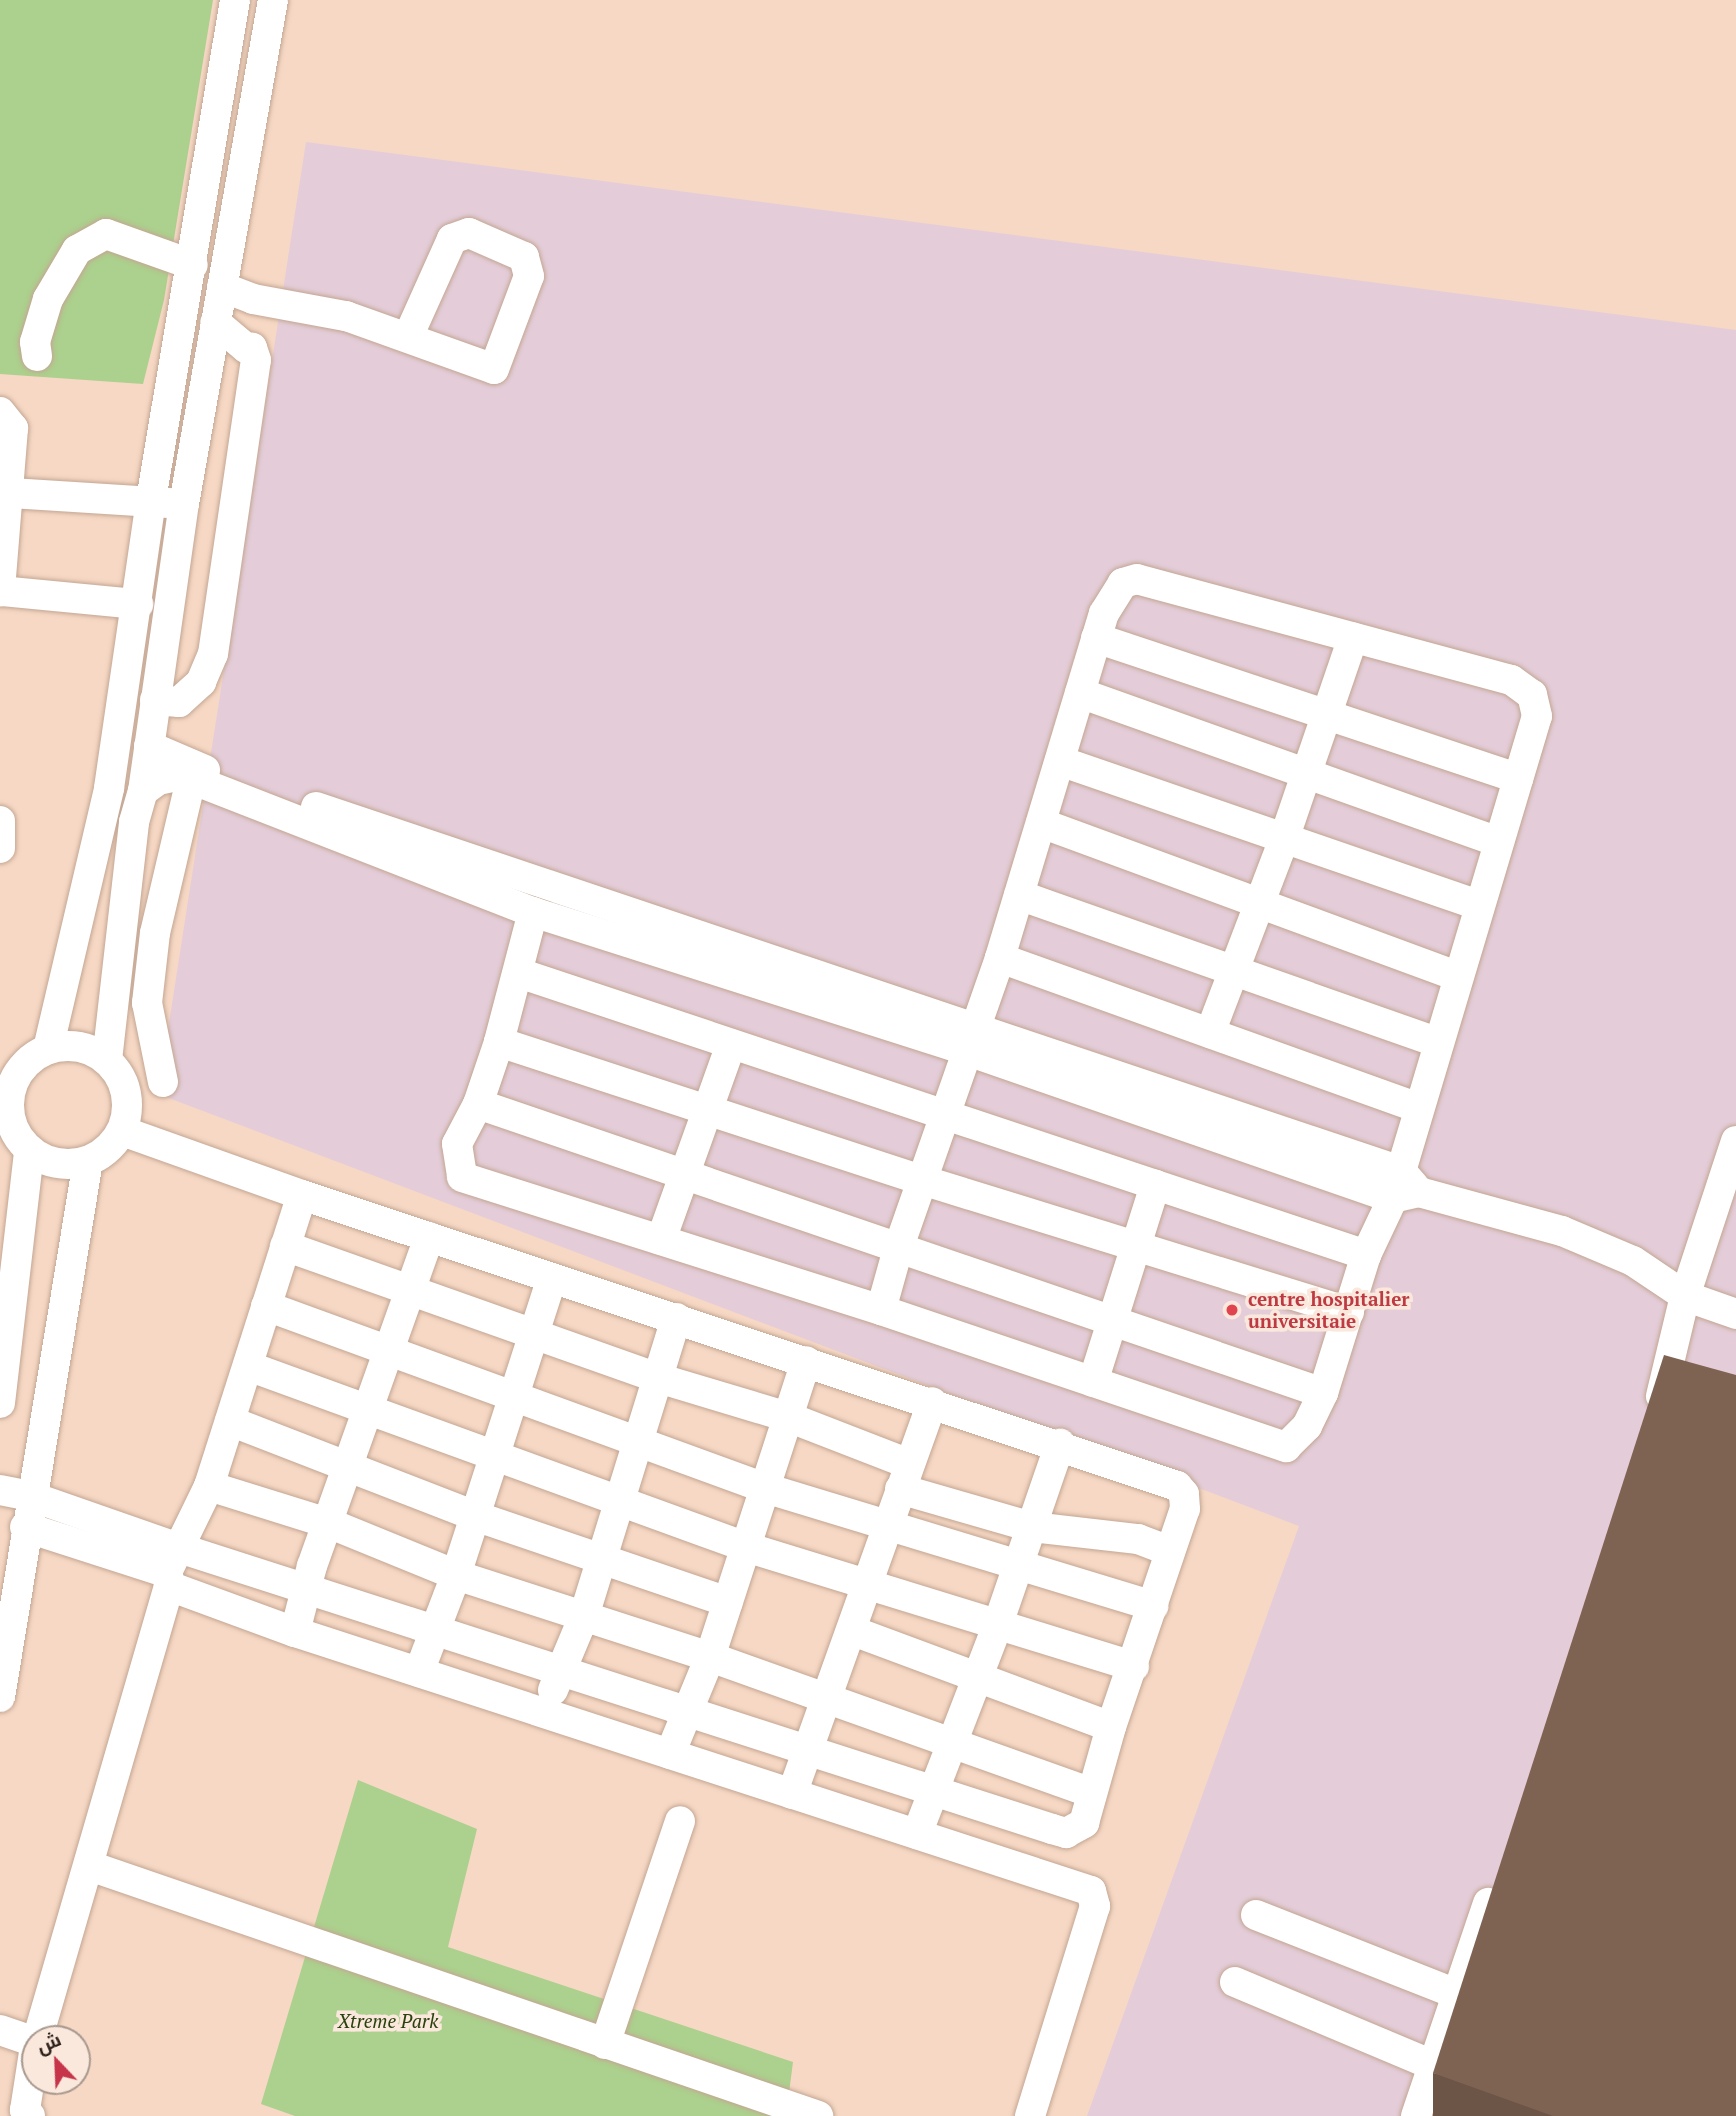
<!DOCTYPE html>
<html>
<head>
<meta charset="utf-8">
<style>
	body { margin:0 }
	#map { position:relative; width:1736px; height:2116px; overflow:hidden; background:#f6d8c4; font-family:"PT Serif",Cairo,serif }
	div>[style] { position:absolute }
	.medical>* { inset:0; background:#e4cdd9 }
	.green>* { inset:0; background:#acd08d }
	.roads { filter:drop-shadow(0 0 2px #c3a693) drop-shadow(0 0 2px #c3a693) }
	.minor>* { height:30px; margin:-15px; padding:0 15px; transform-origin:15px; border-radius:15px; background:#fff }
	.minor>.ring { margin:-15px; padding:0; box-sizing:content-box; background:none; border:30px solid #fff; border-radius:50% }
	.wall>* { inset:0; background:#6c5547 }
	.building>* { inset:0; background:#7e6352 }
	.dots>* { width:19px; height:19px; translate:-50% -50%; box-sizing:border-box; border:4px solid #fae8dc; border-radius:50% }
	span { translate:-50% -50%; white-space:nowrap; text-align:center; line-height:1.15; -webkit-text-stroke:7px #fae8dc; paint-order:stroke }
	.health-label { font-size:19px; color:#be3a42; font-weight:700 }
	.left { translate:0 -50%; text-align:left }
	.park-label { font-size:19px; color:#29410d; font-style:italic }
	.north { position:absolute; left:21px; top:2025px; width:70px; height:70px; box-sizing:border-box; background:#fae8dc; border:2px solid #a8988e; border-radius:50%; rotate:337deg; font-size:19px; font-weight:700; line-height:28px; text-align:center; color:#2d211a }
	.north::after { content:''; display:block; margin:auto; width:24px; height:32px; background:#c63549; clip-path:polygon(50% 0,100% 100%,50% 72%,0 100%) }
</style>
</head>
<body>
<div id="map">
	<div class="medical">
		<div style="clip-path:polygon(306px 142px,1736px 330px,1736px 2116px,1087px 2116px,1299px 1526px,158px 1094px)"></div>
	</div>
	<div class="green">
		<div style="clip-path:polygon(0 0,213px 0,164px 300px,143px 384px,0 374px)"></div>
		<div style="clip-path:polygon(358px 1780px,477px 1829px,448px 1947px,793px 2062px,786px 2116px,295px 2116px,261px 2104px)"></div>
	</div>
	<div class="roads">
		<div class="minor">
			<div style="left:222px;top:287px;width:33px;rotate:21deg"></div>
			<div style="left:253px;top:299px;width:95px;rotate:10.4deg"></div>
			<div style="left:346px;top:316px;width:157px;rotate:19.7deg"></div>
			<div style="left:494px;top:369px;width:99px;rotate:-69.4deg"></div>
			<div style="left:529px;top:276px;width:20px;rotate:-105deg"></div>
			<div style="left:524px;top:257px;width:60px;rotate:-156.4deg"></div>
			<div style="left:469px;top:233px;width:18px;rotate:161deg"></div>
			<div style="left:452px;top:239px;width:107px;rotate:114.2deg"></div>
			<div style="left:37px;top:356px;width:14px;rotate:-98deg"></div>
			<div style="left:35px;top:342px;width:45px;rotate:-73.2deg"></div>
			<div style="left:48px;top:299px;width:57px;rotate:-59.4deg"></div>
			<div style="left:77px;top:250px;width:33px;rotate:-29deg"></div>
			<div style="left:106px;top:234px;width:92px;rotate:19.6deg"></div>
			<div style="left:0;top:412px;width:21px;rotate:51deg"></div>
			<div style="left:13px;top:428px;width:164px;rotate:94.6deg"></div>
			<div style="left:10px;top:493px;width:160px;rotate:3.6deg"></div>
			<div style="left:2px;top:591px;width:137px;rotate:5.5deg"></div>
			<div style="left:1096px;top:638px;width:445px;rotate:18.4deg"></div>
			<div style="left:1080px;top:693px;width:444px;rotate:19.6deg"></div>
			<div style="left:155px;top:700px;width:24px;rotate:5deg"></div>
			<div style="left:179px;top:702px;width:30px;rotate:-42deg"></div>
			<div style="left:201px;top:682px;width:30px;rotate:-67deg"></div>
			<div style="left:213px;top:654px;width:297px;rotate:-81.7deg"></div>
			<div style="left:256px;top:360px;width:13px;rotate:-108deg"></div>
			<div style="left:252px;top:348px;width:6px;rotate:180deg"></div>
			<div style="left:246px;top:348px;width:40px;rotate:-140deg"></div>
			<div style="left:149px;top:746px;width:61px;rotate:23.2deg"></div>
			<div style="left:1060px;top:761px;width:443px;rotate:19deg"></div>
			<div style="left:143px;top:791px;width:19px;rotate:-36deg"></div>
			<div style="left:158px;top:780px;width:19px;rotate:-12deg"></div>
			<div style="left:177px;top:776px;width:14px;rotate:12deg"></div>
			<div style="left:191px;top:779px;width:367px;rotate:21.3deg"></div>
			<div style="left:533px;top:912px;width:457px;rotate:17.7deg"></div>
			<div style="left:968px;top:1051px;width:450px;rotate:19.1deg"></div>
			<div style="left:1393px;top:1198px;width:27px;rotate:-13deg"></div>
			<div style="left:1419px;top:1192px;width:148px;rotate:15.3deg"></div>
			<div style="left:1562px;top:1231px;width:77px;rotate:22.9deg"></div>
			<div style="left:1633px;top:1261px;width:63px;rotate:33.9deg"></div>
			<div style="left:1685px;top:1296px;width:103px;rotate:103.5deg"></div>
			<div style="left:316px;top:807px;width:1144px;rotate:18.55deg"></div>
			<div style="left:1401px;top:1171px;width:20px;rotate:49deg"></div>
			<div style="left:0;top:821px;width:27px;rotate:90deg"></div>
			<div style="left:1041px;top:823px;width:443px;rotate:20.2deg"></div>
			<div style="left:1019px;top:895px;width:443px;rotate:19.4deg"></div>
			<div style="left:533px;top:912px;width:134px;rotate:104.7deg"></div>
			<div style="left:499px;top:1042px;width:65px;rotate:108.7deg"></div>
			<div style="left:478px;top:1104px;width:45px;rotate:117.7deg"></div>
			<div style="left:457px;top:1144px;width:33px;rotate:81deg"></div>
			<div style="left:462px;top:1177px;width:440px;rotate:17.6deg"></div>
			<div style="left:881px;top:1310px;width:428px;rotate:18.7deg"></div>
			<div style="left:1286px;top:1447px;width:30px;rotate:-45deg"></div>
			<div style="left:1307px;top:1426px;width:37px;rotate:-64deg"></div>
			<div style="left:1323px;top:1393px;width:145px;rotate:-72.7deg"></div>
			<div style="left:1366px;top:1255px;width:63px;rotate:-64.7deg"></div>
			<div style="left:1393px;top:1198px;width:503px;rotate:-73.37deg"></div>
			<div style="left:1537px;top:716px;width:22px;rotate:-103deg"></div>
			<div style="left:1532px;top:695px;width:26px;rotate:-144deg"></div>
			<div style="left:1511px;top:680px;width:387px;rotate:-164.9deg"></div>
			<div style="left:1137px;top:579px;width:15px;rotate:164deg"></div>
			<div style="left:1123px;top:583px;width:36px;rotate:122deg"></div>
			<div style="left:1104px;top:613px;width:360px;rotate:106.8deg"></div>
			<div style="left:1000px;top:958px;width:308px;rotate:109.3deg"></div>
			<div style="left:898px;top:1249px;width:63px;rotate:105.6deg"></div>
			<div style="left:1000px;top:958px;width:443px;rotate:19.7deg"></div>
			<div style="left:519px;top:973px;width:893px;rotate:18.41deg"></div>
			<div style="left:1210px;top:1033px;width:208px;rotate:-69.1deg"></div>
			<div style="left:1284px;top:839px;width:213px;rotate:-71.1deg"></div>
			<div style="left:499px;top:1042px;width:445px;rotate:18.1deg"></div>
			<div style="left:922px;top:1180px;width:447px;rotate:17.2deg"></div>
			<div class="ring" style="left:9px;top:1046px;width:88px;height:88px"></div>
			<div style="left:48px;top:1049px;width:268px;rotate:-76.8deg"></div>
			<div style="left:109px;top:788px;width:291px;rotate:-81.7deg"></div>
			<div style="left:151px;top:500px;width:507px;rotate:-80.46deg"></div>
			<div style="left:107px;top:1060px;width:240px;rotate:-83.5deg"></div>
			<div style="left:134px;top:822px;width:32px;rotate:-74deg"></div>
			<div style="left:143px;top:791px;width:290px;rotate:-81.9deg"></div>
			<div style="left:184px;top:504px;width:512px;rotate:-79.99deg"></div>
			<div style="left:163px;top:1082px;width:81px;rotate:-101.4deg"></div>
			<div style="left:147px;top:1003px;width:70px;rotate:-83.5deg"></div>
			<div style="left:155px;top:933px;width:158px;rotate:-76.8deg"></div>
			<div style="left:478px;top:1104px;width:893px;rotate:18.88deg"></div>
			<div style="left:1736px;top:1141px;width:163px;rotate:108.2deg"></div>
			<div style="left:1685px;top:1296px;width:54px;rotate:19.4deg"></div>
			<div style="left:661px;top:1240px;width:208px;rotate:-70.3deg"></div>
			<div style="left:285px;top:1246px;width:396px;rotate:19.5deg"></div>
			<div style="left:658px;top:1378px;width:136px;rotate:16.7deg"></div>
			<div style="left:788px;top:1417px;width:130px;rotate:21.2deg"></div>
			<div style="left:266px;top:1306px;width:531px;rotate:20.04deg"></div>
			<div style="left:765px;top:1488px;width:406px;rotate:16.9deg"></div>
			<div style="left:248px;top:1366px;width:530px;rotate:19.97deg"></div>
			<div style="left:746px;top:1547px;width:406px;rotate:17.1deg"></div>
			<div style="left:1093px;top:1382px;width:207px;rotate:-72.5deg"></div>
			<div style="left:0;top:1403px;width:254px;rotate:-83.4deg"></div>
			<div style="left:230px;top:1421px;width:263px;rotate:21.2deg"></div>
			<div style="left:475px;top:1516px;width:267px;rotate:18.8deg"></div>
			<div style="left:209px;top:1486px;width:128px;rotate:17.3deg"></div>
			<div style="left:331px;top:1524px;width:135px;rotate:22.2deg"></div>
			<div style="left:456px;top:1575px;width:267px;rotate:17.9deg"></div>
			<div style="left:710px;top:1657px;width:405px;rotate:19.6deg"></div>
			<div style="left:900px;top:1489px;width:137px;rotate:16.1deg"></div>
			<div style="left:1032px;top:1527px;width:107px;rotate:6.5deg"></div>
			<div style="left:1138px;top:1539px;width:33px;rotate:21deg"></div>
			<div style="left:0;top:1490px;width:31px;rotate:11deg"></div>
			<div style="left:30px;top:1496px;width:155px;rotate:19.3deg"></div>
			<div style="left:176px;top:1547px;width:920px;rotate:17.84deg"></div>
			<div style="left:1052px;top:1829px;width:15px;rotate:16deg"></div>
			<div style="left:1066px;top:1833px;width:21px;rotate:-29deg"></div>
			<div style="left:1084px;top:1823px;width:100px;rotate:-74.3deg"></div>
			<div style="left:1111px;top:1727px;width:230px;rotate:-71.3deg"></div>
			<div style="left:1185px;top:1509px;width:15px;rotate:-94deg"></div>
			<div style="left:1184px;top:1494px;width:11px;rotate:-131deg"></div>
			<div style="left:1177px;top:1486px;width:922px;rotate:-161.6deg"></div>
			<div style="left:302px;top:1195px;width:191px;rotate:-160.4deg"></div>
			<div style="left:25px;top:1527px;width:150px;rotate:17.8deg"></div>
			<div style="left:168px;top:1573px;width:13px;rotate:86deg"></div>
			<div style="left:169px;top:1586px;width:472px;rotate:106.2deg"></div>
			<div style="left:170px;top:1566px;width:89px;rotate:-64deg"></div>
			<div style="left:209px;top:1486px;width:305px;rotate:-72.3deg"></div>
			<div style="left:169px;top:1586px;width:134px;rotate:20.1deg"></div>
			<div style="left:295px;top:1632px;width:837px;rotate:18.02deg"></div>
			<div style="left:1091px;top:1891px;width:16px;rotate:75deg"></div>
			<div style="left:1095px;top:1906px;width:220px;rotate:107.2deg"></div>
			<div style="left:853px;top:1631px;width:275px;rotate:20.4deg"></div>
			<div style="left:295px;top:1632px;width:68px;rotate:-75.6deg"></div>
			<div style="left:312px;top:1566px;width:349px;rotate:-70.4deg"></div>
			<div style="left:419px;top:1672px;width:104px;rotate:-69.1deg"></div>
			<div style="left:456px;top:1575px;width:312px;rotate:-72.1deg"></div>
			<div style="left:553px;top:1690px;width:80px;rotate:-67.3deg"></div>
			<div style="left:584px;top:1616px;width:312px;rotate:-72.8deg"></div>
			<div style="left:0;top:1697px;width:543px;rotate:-80.68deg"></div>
			<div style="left:670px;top:1754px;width:105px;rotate:-67.6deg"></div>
			<div style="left:710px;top:1657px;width:311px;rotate:-72deg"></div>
			<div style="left:792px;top:1794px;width:416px;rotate:-70.3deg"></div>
			<div style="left:917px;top:1834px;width:222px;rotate:-68.9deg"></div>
			<div style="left:997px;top:1627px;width:194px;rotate:-71deg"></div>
			<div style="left:90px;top:1866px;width:770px;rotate:18.95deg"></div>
			<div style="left:1256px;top:1915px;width:216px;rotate:21.5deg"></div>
			<div style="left:1235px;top:1982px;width:212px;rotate:22.8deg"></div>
			<div style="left:0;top:2030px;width:37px;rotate:19deg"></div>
			<div style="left:605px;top:2044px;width:235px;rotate:-71.4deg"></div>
			<div style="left:30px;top:2116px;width:8px;rotate:-130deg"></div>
			<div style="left:25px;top:2110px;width:65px;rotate:-81.1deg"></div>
			<div style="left:1416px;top:2116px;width:225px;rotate:-71.3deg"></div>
		</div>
	</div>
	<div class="wall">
		<div style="clip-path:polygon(1433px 2073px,1736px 2116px,1433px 2116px)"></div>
	</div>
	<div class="building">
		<div style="clip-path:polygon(1664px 1355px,1736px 1375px,1736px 2116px,1553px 2116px,1433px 2073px)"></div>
	</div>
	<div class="dots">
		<div style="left:1232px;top:1310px;background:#e0444e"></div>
	</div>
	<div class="health-label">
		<span class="left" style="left:1248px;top:1310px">centre hospitalier<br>universitaie</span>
	</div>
	<div class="park-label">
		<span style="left:388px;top:2021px">Xtreme Park</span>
	</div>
	<div class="north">ش</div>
</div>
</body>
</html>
